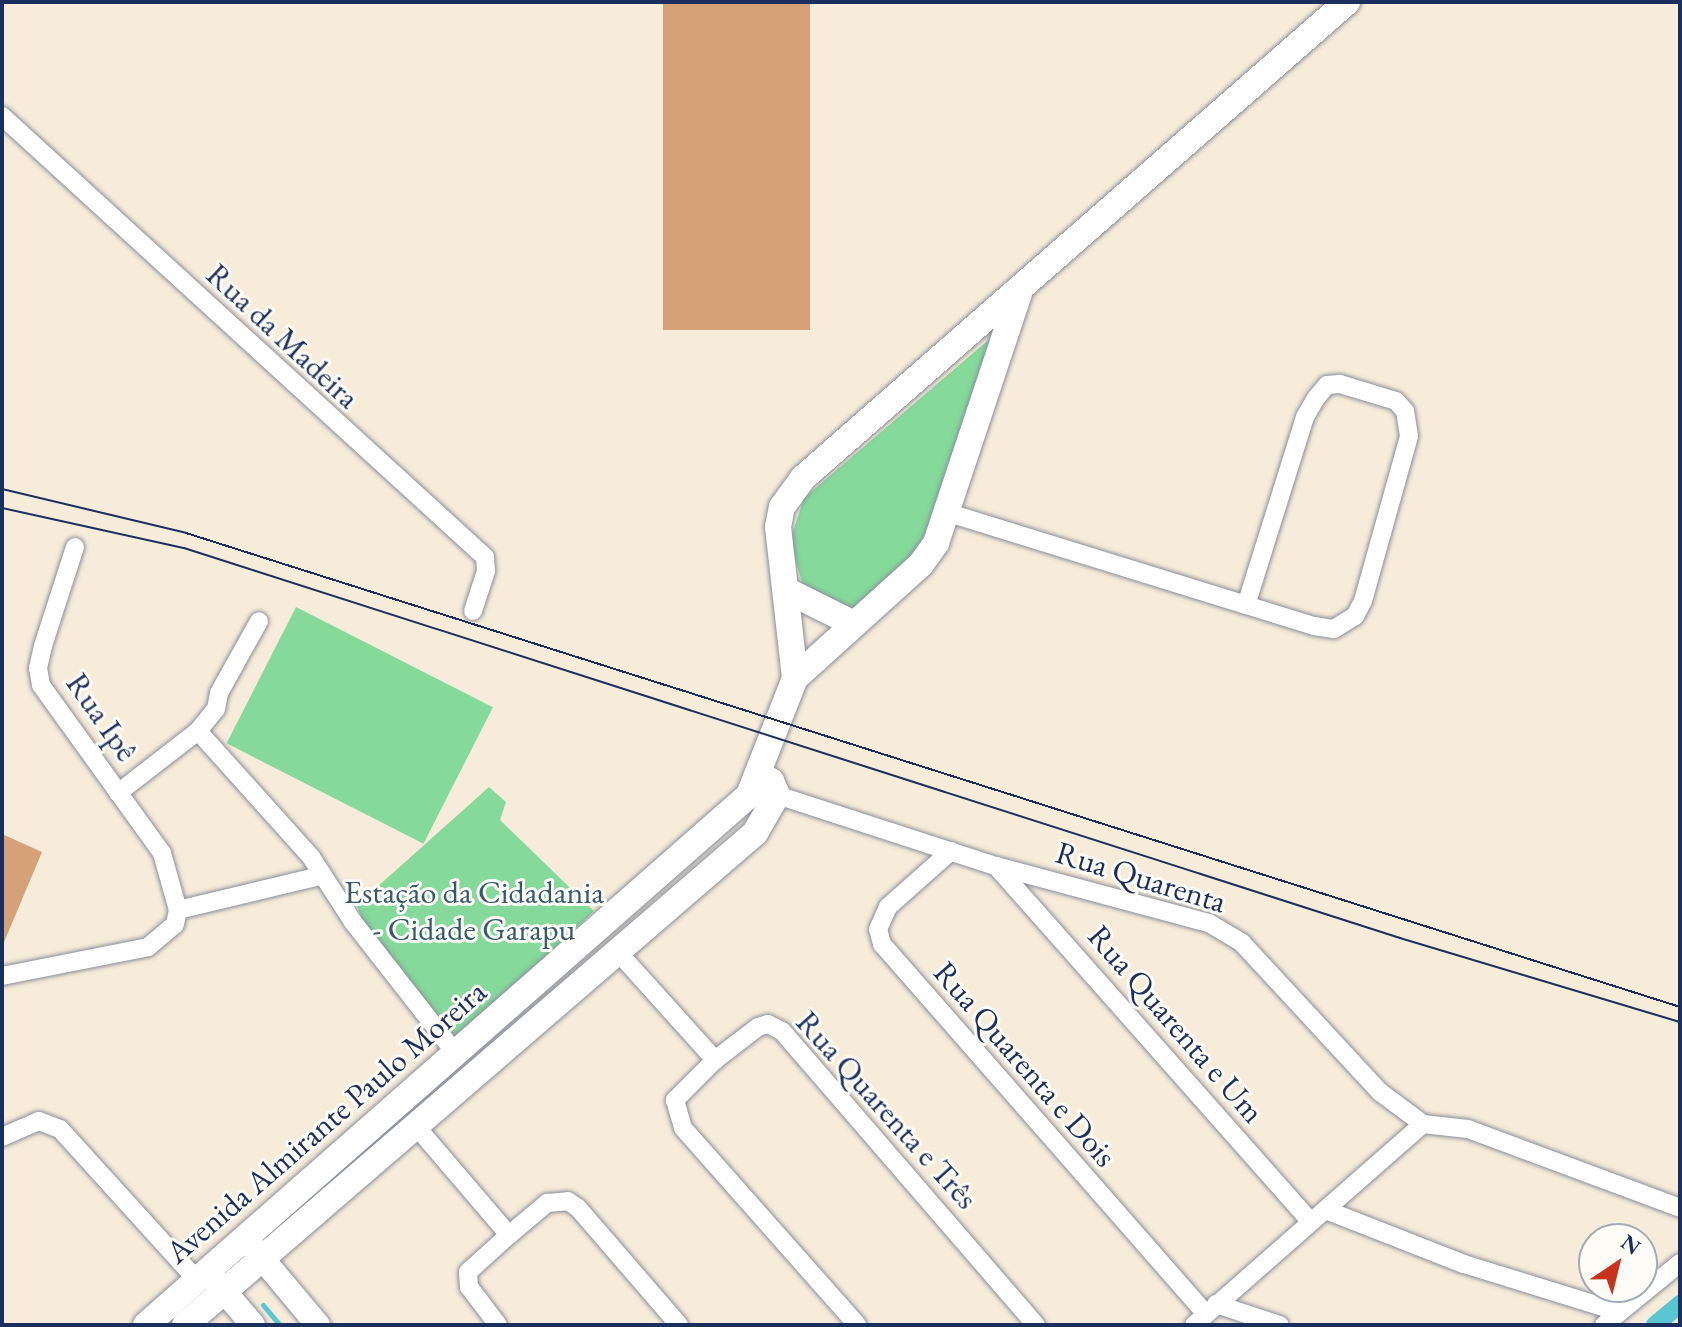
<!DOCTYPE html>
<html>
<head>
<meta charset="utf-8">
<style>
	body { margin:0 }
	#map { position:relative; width:1682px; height:1327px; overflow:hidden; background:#f7ecd9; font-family:"EB Garamond",serif }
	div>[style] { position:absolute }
	.green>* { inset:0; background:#85d99a; transform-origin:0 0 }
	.stream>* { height:5px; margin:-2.5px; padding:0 2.5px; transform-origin:2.5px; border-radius:2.5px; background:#5ac6d1 }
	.canal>* { height:18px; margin:-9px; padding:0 9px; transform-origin:9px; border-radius:9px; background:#5ac6d1 }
	.building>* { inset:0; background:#d4a179; transform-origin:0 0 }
	.roads { filter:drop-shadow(0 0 2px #898e9c) drop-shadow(0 0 2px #898e9c) }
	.minor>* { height:18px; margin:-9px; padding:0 9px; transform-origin:9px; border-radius:9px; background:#fff }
	.tertiary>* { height:24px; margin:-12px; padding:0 12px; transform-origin:12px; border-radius:12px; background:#fff }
	.secondary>* { height:26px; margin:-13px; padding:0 13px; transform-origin:13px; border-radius:13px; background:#fff }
	.tram>* { height:2px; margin:-1px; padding:0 1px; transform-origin:1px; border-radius:1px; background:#1b2f5e }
	span { translate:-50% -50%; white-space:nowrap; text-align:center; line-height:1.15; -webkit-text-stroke:6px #fdfcf7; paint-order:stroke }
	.street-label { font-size:32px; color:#1b2f5e }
	.park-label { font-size:32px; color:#365a6d }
	.frame { position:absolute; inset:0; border:4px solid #1b2f5e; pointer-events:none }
	.north { position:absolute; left:1578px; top:1223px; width:80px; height:80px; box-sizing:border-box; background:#fdfcf7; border:2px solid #a3aaba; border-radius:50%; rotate:35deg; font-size:22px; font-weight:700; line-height:32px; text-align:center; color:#1b2f5e }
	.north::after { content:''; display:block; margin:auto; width:28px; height:36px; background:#c8321e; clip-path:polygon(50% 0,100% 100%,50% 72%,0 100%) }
</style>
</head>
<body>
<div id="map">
	<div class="green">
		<div style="clip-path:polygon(993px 336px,928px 549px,850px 613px,803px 586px,790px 541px,804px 498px)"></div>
		<div style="left:296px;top:607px;width:221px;height:153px;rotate:27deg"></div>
		<div style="clip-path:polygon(489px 787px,506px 802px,500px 820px,594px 911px,457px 1039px,363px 923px,357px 905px)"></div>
	</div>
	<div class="stream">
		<div style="left:263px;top:1305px;width:26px;rotate:50deg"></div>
	</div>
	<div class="canal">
		<div style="left:1655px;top:1325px;width:33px;rotate:-40deg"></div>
	</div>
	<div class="building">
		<div style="left:663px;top:2px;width:147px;height:328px"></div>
		<div style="clip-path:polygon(2px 834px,42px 852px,2px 947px)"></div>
	</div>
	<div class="roads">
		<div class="minor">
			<div style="left:2px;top:116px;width:654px;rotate:42.4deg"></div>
			<div style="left:485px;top:557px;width:14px;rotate:86deg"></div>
			<div style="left:486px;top:571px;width:42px;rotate:108deg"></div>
			<div style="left:949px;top:513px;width:311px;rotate:17.2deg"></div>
			<div style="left:1246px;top:605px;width:71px;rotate:17.2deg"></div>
			<div style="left:1314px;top:626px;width:20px;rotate:9deg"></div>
			<div style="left:1334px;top:629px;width:25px;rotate:-32deg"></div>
			<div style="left:1355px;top:616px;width:17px;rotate:-62deg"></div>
			<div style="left:1363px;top:601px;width:171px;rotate:-74.4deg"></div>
			<div style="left:1409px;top:436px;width:25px;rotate:-99deg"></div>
			<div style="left:1405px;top:411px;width:13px;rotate:-132deg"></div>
			<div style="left:1396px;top:401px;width:59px;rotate:-163.1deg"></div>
			<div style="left:1340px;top:384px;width:13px;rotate:176deg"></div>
			<div style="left:1327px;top:385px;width:17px;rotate:130deg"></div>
			<div style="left:1316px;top:398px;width:22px;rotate:120deg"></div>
			<div style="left:1305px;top:417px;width:197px;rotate:107.4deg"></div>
			<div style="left:198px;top:731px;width:169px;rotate:48.1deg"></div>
			<div style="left:311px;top:857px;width:77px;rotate:57.1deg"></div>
			<div style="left:353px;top:922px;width:169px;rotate:52deg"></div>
			<div style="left:118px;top:793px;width:101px;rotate:-37.8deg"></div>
			<div style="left:198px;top:731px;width:28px;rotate:-51deg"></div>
			<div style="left:216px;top:709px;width:16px;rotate:-79deg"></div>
			<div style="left:219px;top:693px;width:82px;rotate:-60.9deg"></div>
			<div style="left:777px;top:795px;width:230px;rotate:18deg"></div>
			<div style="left:996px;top:866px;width:220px;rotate:15deg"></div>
			<div style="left:1209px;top:923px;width:39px;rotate:31deg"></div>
			<div style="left:1242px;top:943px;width:203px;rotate:47.2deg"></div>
			<div style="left:1380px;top:1092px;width:54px;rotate:36.7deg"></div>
			<div style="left:951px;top:851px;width:84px;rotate:138.4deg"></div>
			<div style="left:888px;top:907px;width:24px;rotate:114deg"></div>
			<div style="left:878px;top:929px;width:16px;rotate:75deg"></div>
			<div style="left:882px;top:944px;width:492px;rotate:48.8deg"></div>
			<div style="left:996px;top:866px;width:475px;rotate:48.5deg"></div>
			<div style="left:178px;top:910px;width:146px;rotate:-13.5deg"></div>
			<div style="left:617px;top:951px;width:147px;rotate:48deg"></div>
			<div style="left:715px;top:1060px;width:54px;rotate:-37.5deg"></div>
			<div style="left:758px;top:1027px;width:10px;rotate:-17deg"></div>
			<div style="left:768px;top:1024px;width:16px;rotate:27deg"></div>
			<div style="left:782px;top:1031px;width:389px;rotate:49.2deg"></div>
			<div style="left:2px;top:976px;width:149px;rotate:-11.2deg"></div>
			<div style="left:148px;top:947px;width:35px;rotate:-40deg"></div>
			<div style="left:175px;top:924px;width:14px;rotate:-78deg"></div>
			<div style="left:178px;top:910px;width:59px;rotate:-105.7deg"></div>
			<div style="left:162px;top:853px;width:207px;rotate:-125.8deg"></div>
			<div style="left:41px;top:685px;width:17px;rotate:-100deg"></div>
			<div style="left:38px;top:668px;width:23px;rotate:-77deg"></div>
			<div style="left:43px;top:646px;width:104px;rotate:-72.1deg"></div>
			<div style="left:715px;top:1060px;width:57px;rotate:135deg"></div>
			<div style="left:675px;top:1100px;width:29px;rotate:74deg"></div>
			<div style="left:683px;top:1128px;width:263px;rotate:48.5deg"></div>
			<div style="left:1423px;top:1124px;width:45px;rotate:6.3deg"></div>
			<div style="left:1468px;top:1129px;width:226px;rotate:20.4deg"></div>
			<div style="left:415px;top:1125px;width:145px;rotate:49.5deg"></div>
			<div style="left:509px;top:1235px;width:50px;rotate:-40.1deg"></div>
			<div style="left:547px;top:1203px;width:21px;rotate:-5deg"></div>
			<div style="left:568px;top:1201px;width:12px;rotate:35deg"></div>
			<div style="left:578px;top:1208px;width:155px;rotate:49.2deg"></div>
			<div style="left:2px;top:1137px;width:40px;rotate:-23.4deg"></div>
			<div style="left:39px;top:1121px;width:22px;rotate:21deg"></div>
			<div style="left:60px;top:1129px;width:205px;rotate:47.8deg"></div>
			<div style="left:1326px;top:1210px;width:148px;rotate:21.4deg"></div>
			<div style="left:1464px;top:1264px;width:162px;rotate:17.2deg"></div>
			<div style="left:1216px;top:1304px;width:67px;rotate:18.2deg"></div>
			<div style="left:498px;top:1325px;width:48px;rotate:-127.3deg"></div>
			<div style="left:469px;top:1287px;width:15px;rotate:-94deg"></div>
			<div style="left:468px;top:1272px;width:55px;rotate:-42.1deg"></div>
			<div style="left:1194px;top:1325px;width:305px;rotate:-41.3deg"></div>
			<div style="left:1604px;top:1325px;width:98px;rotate:-39.2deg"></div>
		</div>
		<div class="tertiary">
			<div style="left:250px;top:1244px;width:106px;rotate:50deg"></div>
			<div style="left:212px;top:1277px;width:63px;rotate:49.5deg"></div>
		</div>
		<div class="secondary">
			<div style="left:788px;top:591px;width:74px;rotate:26.6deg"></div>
			<div style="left:795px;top:678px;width:152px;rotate:-96.4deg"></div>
			<div style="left:778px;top:527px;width:20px;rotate:-79deg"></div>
			<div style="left:782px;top:507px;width:36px;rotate:-54deg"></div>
			<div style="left:803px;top:478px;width:723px;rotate:-41.19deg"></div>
			<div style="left:146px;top:1325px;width:803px;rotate:-41.31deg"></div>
			<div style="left:749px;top:795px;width:126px;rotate:-68.5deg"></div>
			<div style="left:795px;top:678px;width:170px;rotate:-42.1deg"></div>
			<div style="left:921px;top:564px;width:26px;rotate:-54deg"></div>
			<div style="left:936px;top:543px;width:263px;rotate:-71.6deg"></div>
			<div style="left:185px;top:1325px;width:753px;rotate:-40.8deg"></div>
			<div style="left:755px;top:833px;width:44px;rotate:-59.9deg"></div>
			<div style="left:777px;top:795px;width:15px;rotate:-113deg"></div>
			<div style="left:771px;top:781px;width:13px;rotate:-151deg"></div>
		</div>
	</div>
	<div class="tram">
		<div style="left:2px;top:489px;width:189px;rotate:13.4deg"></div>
		<div style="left:186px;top:533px;width:1567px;rotate:17.6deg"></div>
		<div style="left:2px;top:508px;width:186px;rotate:12.4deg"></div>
		<div style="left:184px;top:548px;width:1277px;rotate:17.78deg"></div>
		<div style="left:1400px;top:938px;width:292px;rotate:16.7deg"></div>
	</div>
	<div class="street-label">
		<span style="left:283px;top:336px;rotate:43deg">Rua da Madeira</span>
		<span style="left:102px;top:717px;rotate:55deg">Rua Ipê</span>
		<span style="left:1141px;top:877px;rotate:17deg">Rua Quarenta</span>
		<span style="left:1176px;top:1024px;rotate:49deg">Rua Quarenta e Um</span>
		<span style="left:1025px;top:1064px;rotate:49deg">Rua Quarenta e Dois</span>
		<span style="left:887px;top:1110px;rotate:48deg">Rua Quarenta e Três</span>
		<span style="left:326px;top:1122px;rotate:-41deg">Avenida Almirante Paulo Moreira</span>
	</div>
	<div class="park-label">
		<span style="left:474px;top:911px">Estação da Cidadania<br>- Cidade Garapu</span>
	</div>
	<div class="frame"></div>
	<div class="north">N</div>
</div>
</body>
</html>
